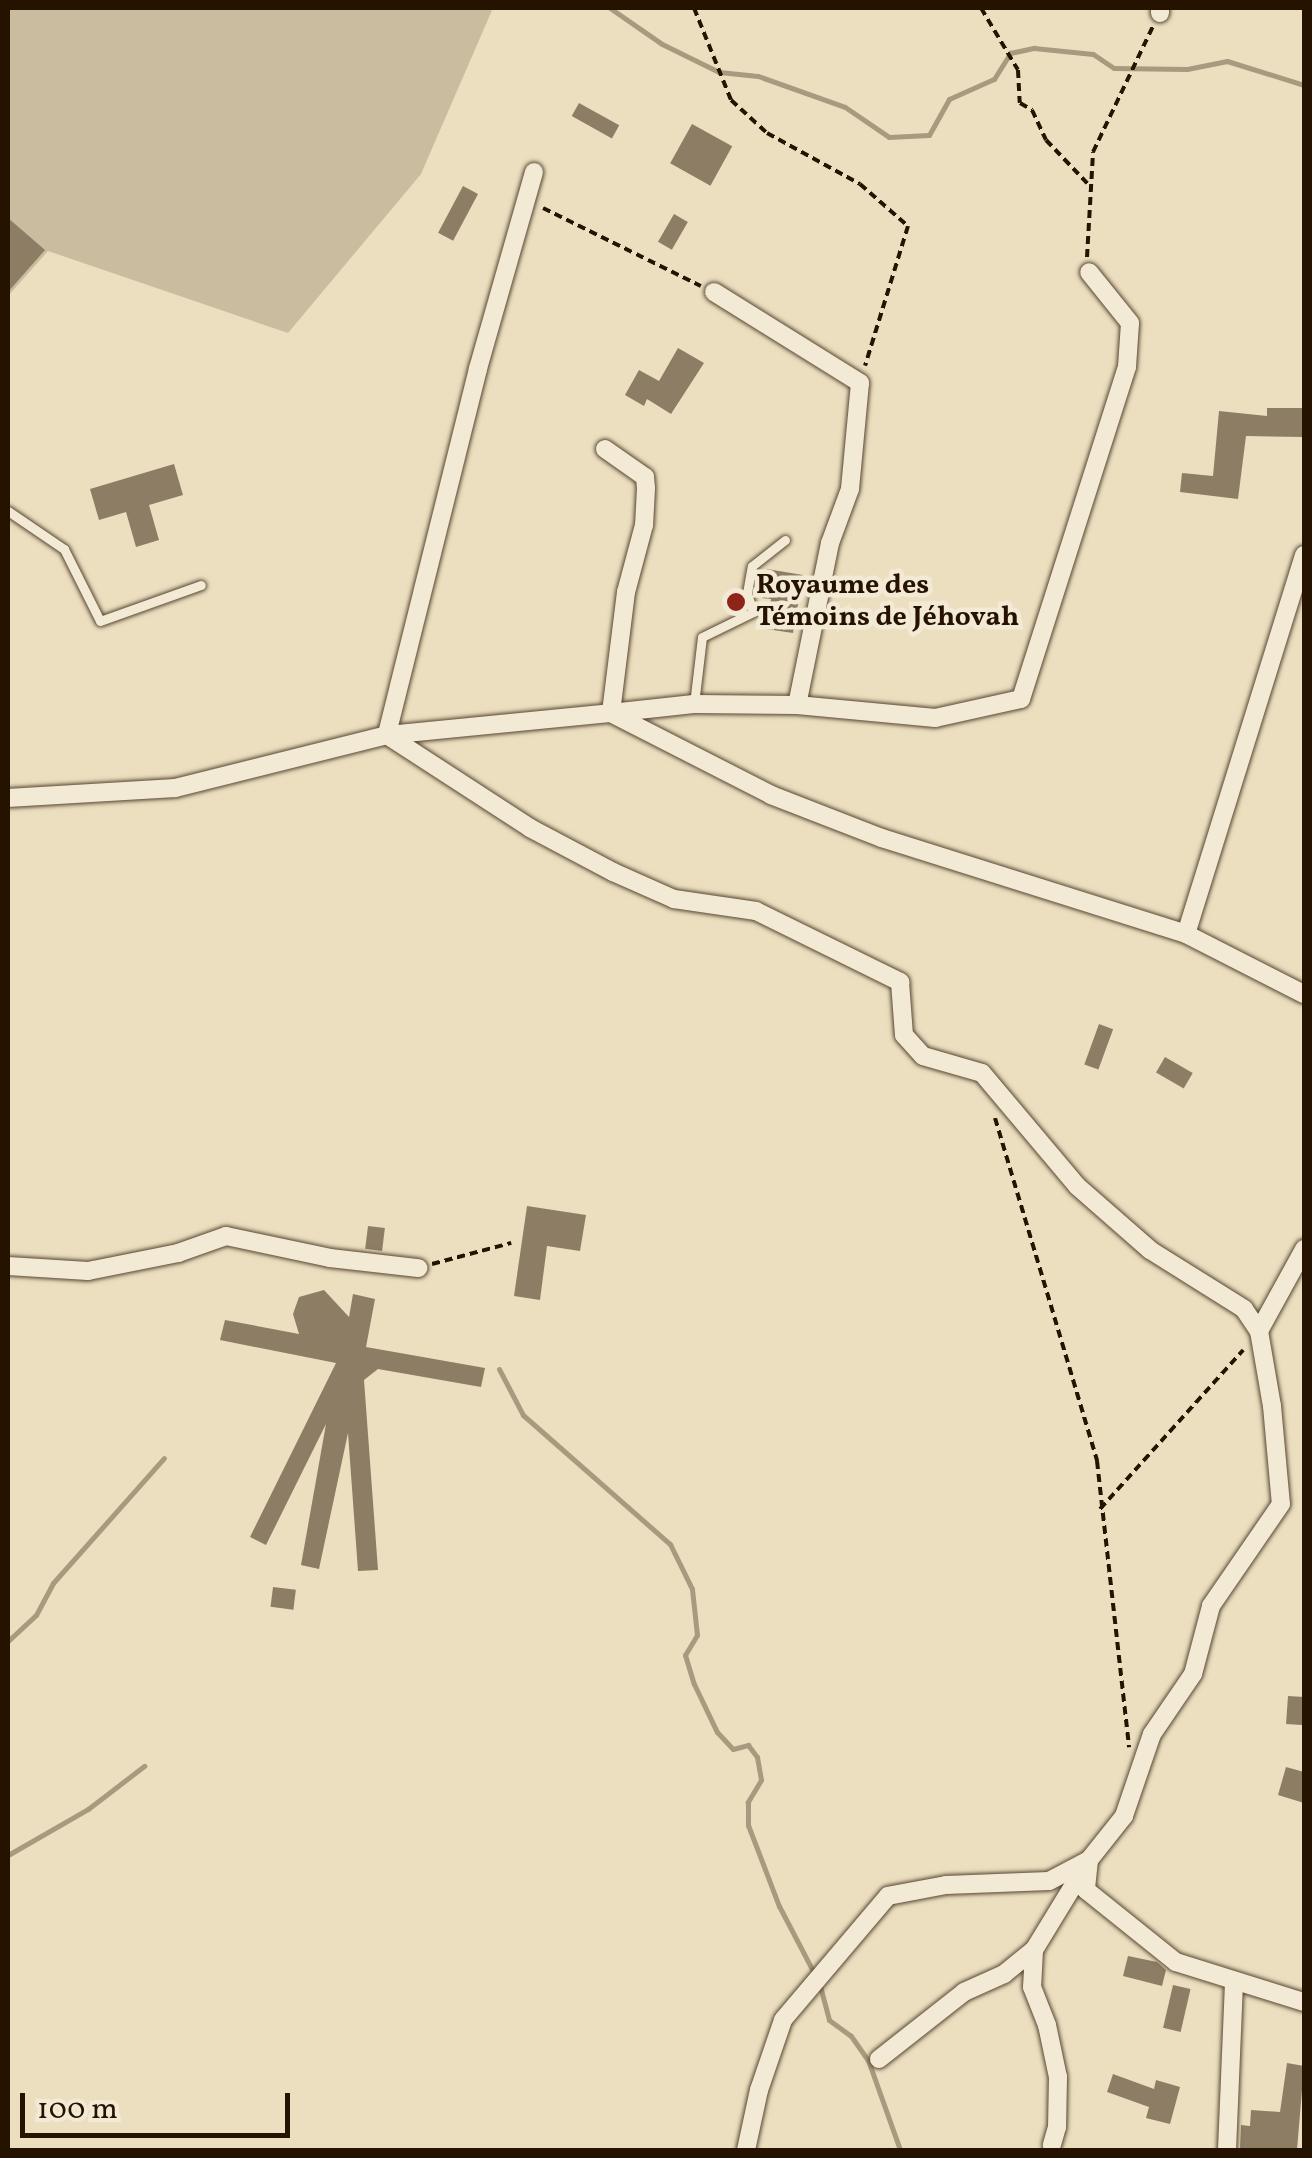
<!DOCTYPE html>
<html>
<head>
<meta charset="utf-8">
<style>
	body { margin:0 }
	#map { position:relative; width:1312px; height:2158px; overflow:hidden; background:#ecdfc0; font-family:Vollkorn,serif }
	div>[style] { position:absolute }
	.green>* { inset:0; background:#cabc9f }
	.stream>* { height:5px; margin:-2.5px; padding:0 2.5px; transform-origin:2.5px; border-radius:2.5px; background:#a89a7f }
	.building>* { inset:0; background:#8c7d64; transform-origin:0 0 }
	.path>* { height:4px; margin-top:-2px; transform-origin:0; background:repeating-linear-gradient(90deg,#251300 0 8px,transparent 0 13px) }
	.roads { filter:drop-shadow(0 0 2px #574630) drop-shadow(0 0 2px #574630) }
	.service>* { height:9px; margin:-4.5px; padding:0 4.5px; transform-origin:4.5px; border-radius:4.5px; background:#f3ead6 }
	.minor>* { height:18px; margin:-9px; padding:0 9px; transform-origin:9px; border-radius:9px; background:#f3ead6 }
	.dots>* { width:28px; height:28px; translate:-50% -50%; box-sizing:border-box; border:5px solid #f3ead6; border-radius:50% }
	span { translate:-50% -50%; white-space:nowrap; text-align:center; line-height:1.15; -webkit-text-stroke:9px #f3ead6; paint-order:stroke }
	.poi-label { font-size:28px; color:#251300; font-weight:700 }
	.left { translate:0 -50%; text-align:left }
	.frame { position:absolute; inset:0; border:10px solid #251300; pointer-events:none }
	.scale { position:absolute; left:20px; top:2093px; width:270px; height:45px; box-sizing:border-box; border:5px solid #251300; border-top:0; padding-left:12px; font-size:30px; line-height:35px; white-space:nowrap; color:#251300; -webkit-text-stroke:8px #f3ead6; paint-order:stroke }
</style>
</head>
<body>
<div id="map">
	<div class="green">
		<div style="clip-path:polygon(8px 8px,493px 8px,421px 174px,288px 333px,48px 251px,8px 296px)"></div>
	</div>
	<div class="stream">
		<div style="left:610px;top:8px;width:63px;rotate:34.7deg"></div>
		<div style="left:662px;top:44px;width:64px;rotate:26.2deg"></div>
		<div style="left:719px;top:72px;width:39px;rotate:6deg"></div>
		<div style="left:758px;top:76px;width:92px;rotate:19.6deg"></div>
		<div style="left:845px;top:107px;width:53px;rotate:34.3deg"></div>
		<div style="left:889px;top:137px;width:40px;rotate:-2.9deg"></div>
		<div style="left:929px;top:135px;width:41px;rotate:-60.9deg"></div>
		<div style="left:949px;top:99px;width:49px;rotate:-24deg"></div>
		<div style="left:994px;top:79px;width:31px;rotate:-58deg"></div>
		<div style="left:1010px;top:53px;width:25px;rotate:-12deg"></div>
		<div style="left:1034px;top:48px;width:59px;rotate:5.8deg"></div>
		<div style="left:1093px;top:54px;width:25px;rotate:34deg"></div>
		<div style="left:1114px;top:68px;width:73px;rotate:0.8deg"></div>
		<div style="left:1187px;top:69px;width:41px;rotate:-11.3deg"></div>
		<div style="left:1227px;top:61px;width:81px;rotate:17.3deg"></div>
		<div style="left:499px;top:1369px;width:52px;rotate:62.4deg"></div>
		<div style="left:523px;top:1415px;width:196px;rotate:41.3deg"></div>
		<div style="left:670px;top:1544px;width:50px;rotate:63.9deg"></div>
		<div style="left:692px;top:1589px;width:46px;rotate:83.8deg"></div>
		<div style="left:697px;top:1635px;width:23px;rotate:121deg"></div>
		<div style="left:685px;top:1655px;width:30px;rotate:73deg"></div>
		<div style="left:694px;top:1684px;width:53px;rotate:64.4deg"></div>
		<div style="left:717px;top:1732px;width:23px;rotate:47deg"></div>
		<div style="left:733px;top:1749px;width:16px;rotate:-15deg"></div>
		<div style="left:748px;top:1745px;width:15px;rotate:53deg"></div>
		<div style="left:757px;top:1757px;width:23px;rotate:80deg"></div>
		<div style="left:761px;top:1780px;width:26px;rotate:121deg"></div>
		<div style="left:748px;top:1802px;width:23px;rotate:90deg"></div>
		<div style="left:748px;top:1825px;width:87px;rotate:69.1deg"></div>
		<div style="left:779px;top:1906px;width:78px;rotate:62.4deg"></div>
		<div style="left:8px;top:1641px;width:38px;rotate:-43deg"></div>
		<div style="left:36px;top:1615px;width:36px;rotate:-62deg"></div>
		<div style="left:53px;top:1583px;width:167px;rotate:-48.4deg"></div>
		<div style="left:8px;top:1855px;width:92px;rotate:-29.9deg"></div>
		<div style="left:88px;top:1809px;width:71px;rotate:-37.5deg"></div>
		<div style="left:820px;top:1986px;width:35px;rotate:75deg"></div>
		<div style="left:829px;top:2020px;width:27px;rotate:36deg"></div>
		<div style="left:851px;top:2036px;width:29px;rotate:55deg"></div>
		<div style="left:868px;top:2060px;width:96px;rotate:70.4deg"></div>
	</div>
	<div class="building">
		<div style="left:579px;top:103px;width:46px;height:15px;rotate:29deg"></div>
		<div style="left:692px;top:124px;width:46px;height:45px;rotate:29deg"></div>
		<div style="left:463px;top:186px;width:17px;height:53px;rotate:28deg"></div>
		<div style="left:674px;top:214px;width:16px;height:32px;rotate:30deg"></div>
		<div style="clip-path:polygon(8px 218px,45px 250px,8px 292px)"></div>
		<div style="clip-path:polygon(678px 348px,704px 363px,671px 414px,647px 399px,644px 406px,625px 395px,639px 370px,659px 381px)"></div>
		<div style="clip-path:polygon(1267px 408px,1304px 408px,1304px 437px,1246px 436px,1238px 499px,1180px 492px,1182px 473px,1213px 476px,1219px 411px,1267px 416px)"></div>
		<div style="clip-path:polygon(174px 464px,183px 495px,149px 505px,159px 540px,136px 547px,126px 512px,99px 520px,90px 489px)"></div>
		<div style="clip-path:polygon(767px 569px,803px 575px,793px 633px,766px 629px,771px 599px,762px 598px)"></div>
		<div style="left:1099px;top:1024px;width:15px;height:43px;rotate:20deg"></div>
		<div style="left:1165px;top:1057px;width:32px;height:18px;rotate:30deg"></div>
		<div style="clip-path:polygon(527px 1206px,586px 1215px,580px 1251px,547px 1246px,540px 1300px,514px 1296px)"></div>
		<div style="left:368px;top:1226px;width:17px;height:23px;rotate:7deg"></div>
		<div style="clip-path:polygon(324px 1290px,349px 1317px,353px 1294px,375px 1299px,366px 1347px,485px 1368px,481px 1387px,378px 1369px,364px 1380px,378px 1570px,358px 1571px,348px 1433px,319px 1569px,301px 1565px,326px 1424px,266px 1545px,250px 1537px,336px 1363px,220px 1340px,225px 1320px,299px 1334px,293px 1314px,299px 1297px)"></div>
		<div style="left:273px;top:1587px;width:23px;height:20px;rotate:7deg"></div>
		<div style="left:1288px;top:1696px;width:16px;height:28px;rotate:4deg"></div>
		<div style="clip-path:polygon(1286px 1767px,1304px 1772px,1304px 1803px,1278px 1795px)"></div>
		<div style="clip-path:polygon(1128px 1956px,1157px 1962px,1166px 1970px,1162px 1986px,1123px 1976px)"></div>
		<div style="left:1173px;top:1985px;width:18px;height:44px;rotate:13deg"></div>
		<div style="clip-path:polygon(1287px 2063px,1304px 2066px,1297px 2150px,1240px 2149px,1241px 2125px,1250px 2126px,1251px 2110px,1280px 2112px)"></div>
		<div style="clip-path:polygon(1113px 2074px,1154px 2089px,1156px 2080px,1180px 2087px,1170px 2124px,1146px 2118px,1149px 2107px,1107px 2092px)"></div>
	</div>
	<div class="path">
		<div style="left:694px;top:8px;width:99px;rotate:68.1deg"></div>
		<div style="left:731px;top:100px;width:49px;rotate:42.5deg"></div>
		<div style="left:767px;top:133px;width:106px;rotate:28.7deg"></div>
		<div style="left:860px;top:184px;width:64px;rotate:41.2deg"></div>
		<div style="left:908px;top:226px;width:146px;rotate:107.1deg"></div>
		<div style="left:981px;top:8px;width:72px;rotate:59.2deg"></div>
		<div style="left:1018px;top:70px;width:33px;rotate:87deg"></div>
		<div style="left:1020px;top:103px;width:14px;rotate:30deg"></div>
		<div style="left:1032px;top:110px;width:33px;rotate:65deg"></div>
		<div style="left:1046px;top:140px;width:62px;rotate:46.3deg"></div>
		<div style="left:543px;top:208px;width:176px;rotate:26.3deg"></div>
		<div style="left:1087px;top:257px;width:105px;rotate:-86.7deg"></div>
		<div style="left:1093px;top:152px;width:140px;rotate:-64.5deg"></div>
		<div style="left:995px;top:1118px;width:358px;rotate:73.4deg"></div>
		<div style="left:1097px;top:1461px;width:288px;rotate:83.6deg"></div>
		<div style="left:432px;top:1264px;width:82px;rotate:-14.9deg"></div>
		<div style="left:1100px;top:1509px;width:214px;rotate:-48deg"></div>
	</div>
	<div class="roads">
		<div class="service">
			<div style="left:8px;top:511px;width:68px;rotate:34.2deg"></div>
			<div style="left:64px;top:549px;width:80px;rotate:63.4deg"></div>
			<div style="left:100px;top:621px;width:107px;rotate:-19.6deg"></div>
			<div style="left:694px;top:704px;width:67px;rotate:-83.2deg"></div>
			<div style="left:702px;top:637px;width:57px;rotate:-26.1deg"></div>
			<div style="left:753px;top:612px;width:20px;rotate:-108deg"></div>
			<div style="left:747px;top:593px;width:27px;rotate:-80deg"></div>
			<div style="left:752px;top:566px;width:42px;rotate:-38.2deg"></div>
		</div>
		<div class="minor">
			<div style="left:1160px;top:13px;width:5px;rotate:-90deg"></div>
			<div style="left:534px;top:172px;width:205px;rotate:105.9deg"></div>
			<div style="left:478px;top:369px;width:377px;rotate:104deg"></div>
			<div style="left:387px;top:735px;width:171px;rotate:33deg"></div>
			<div style="left:530px;top:828px;width:94px;rotate:27.9deg"></div>
			<div style="left:613px;top:872px;width:67px;rotate:23.9deg"></div>
			<div style="left:674px;top:899px;width:83px;rotate:8.3deg"></div>
			<div style="left:756px;top:911px;width:161px;rotate:26.2deg"></div>
			<div style="left:900px;top:982px;width:53px;rotate:85.7deg"></div>
			<div style="left:904px;top:1035px;width:28px;rotate:48deg"></div>
			<div style="left:923px;top:1056px;width:61px;rotate:16.1deg"></div>
			<div style="left:982px;top:1073px;width:148px;rotate:49.9deg"></div>
			<div style="left:1077px;top:1186px;width:97px;rotate:41.2deg"></div>
			<div style="left:1150px;top:1250px;width:111px;rotate:32.1deg"></div>
			<div style="left:1244px;top:1309px;width:27px;rotate:56deg"></div>
			<div style="left:1259px;top:1331px;width:76px;rotate:80.2deg"></div>
			<div style="left:1272px;top:1406px;width:98px;rotate:84.8deg"></div>
			<div style="left:1281px;top:1504px;width:124px;rotate:124.5deg"></div>
			<div style="left:1211px;top:1606px;width:70px;rotate:104.8deg"></div>
			<div style="left:1193px;top:1674px;width:73px;rotate:124.3deg"></div>
			<div style="left:1152px;top:1734px;width:87px;rotate:108.9deg"></div>
			<div style="left:1124px;top:1816px;width:56px;rotate:128.5deg"></div>
			<div style="left:1089px;top:1860px;width:45px;rotate:152.3deg"></div>
			<div style="left:1049px;top:1881px;width:103px;rotate:177.8deg"></div>
			<div style="left:946px;top:1885px;width:59px;rotate:169.3deg"></div>
			<div style="left:888px;top:1896px;width:162px;rotate:130.3deg"></div>
			<div style="left:783px;top:2020px;width:74px;rotate:108.9deg"></div>
			<div style="left:759px;top:2090px;width:61px;rotate:102.2deg"></div>
			<div style="left:714px;top:292px;width:172px;rotate:31.9deg"></div>
			<div style="left:860px;top:383px;width:106px;rotate:95.4deg"></div>
			<div style="left:850px;top:489px;width:58px;rotate:110.3deg"></div>
			<div style="left:830px;top:543px;width:165px;rotate:101.5deg"></div>
			<div style="left:605px;top:449px;width:49px;rotate:35deg"></div>
			<div style="left:645px;top:477px;width:11px;rotate:85deg"></div>
			<div style="left:646px;top:488px;width:37px;rotate:93deg"></div>
			<div style="left:644px;top:525px;width:69px;rotate:105deg"></div>
			<div style="left:626px;top:592px;width:122px;rotate:97.1deg"></div>
			<div style="left:611px;top:713px;width:83px;rotate:-6.2deg"></div>
			<div style="left:694px;top:704px;width:103px;rotate:0.6deg"></div>
			<div style="left:797px;top:705px;width:139px;rotate:5.4deg"></div>
			<div style="left:935px;top:718px;width:88px;rotate:-12.5deg"></div>
			<div style="left:1021px;top:699px;width:349px;rotate:-72.3deg"></div>
			<div style="left:1127px;top:367px;width:44px;rotate:-86.1deg"></div>
			<div style="left:1130px;top:323px;width:65px;rotate:-128.8deg"></div>
			<div style="left:8px;top:798px;width:167px;rotate:-3.4deg"></div>
			<div style="left:175px;top:788px;width:219px;rotate:-14deg"></div>
			<div style="left:387px;top:735px;width:225px;rotate:-5.6deg"></div>
			<div style="left:611px;top:713px;width:180px;rotate:27.1deg"></div>
			<div style="left:771px;top:795px;width:119px;rotate:21.2deg"></div>
			<div style="left:882px;top:838px;width:319px;rotate:17.5deg"></div>
			<div style="left:1186px;top:934px;width:132px;rotate:27deg"></div>
			<div style="left:1186px;top:934px;width:397px;rotate:-72.7deg"></div>
			<div style="left:8px;top:1266px;width:80px;rotate:3.6deg"></div>
			<div style="left:88px;top:1271px;width:92px;rotate:-11.3deg"></div>
			<div style="left:178px;top:1253px;width:51px;rotate:-19.5deg"></div>
			<div style="left:226px;top:1236px;width:106px;rotate:11.9deg"></div>
			<div style="left:330px;top:1258px;width:89px;rotate:6.5deg"></div>
			<div style="left:1259px;top:1331px;width:94px;rotate:-61.2deg"></div>
			<div style="left:1034px;top:1950px;width:37px;rotate:93deg"></div>
			<div style="left:1032px;top:1987px;width:41px;rotate:68.5deg"></div>
			<div style="left:1047px;top:2025px;width:53px;rotate:78.1deg"></div>
			<div style="left:1058px;top:2077px;width:50px;rotate:91.1deg"></div>
			<div style="left:1057px;top:2127px;width:19px;rotate:106deg"></div>
			<div style="left:879px;top:2059px;width:108px;rotate:-38.2deg"></div>
			<div style="left:964px;top:1992px;width:44px;rotate:-24.2deg"></div>
			<div style="left:1004px;top:1974px;width:38px;rotate:-39deg"></div>
			<div style="left:1034px;top:1950px;width:105px;rotate:-58.6deg"></div>
			<div style="left:1089px;top:1860px;width:30px;rotate:96deg"></div>
			<div style="left:1086px;top:1890px;width:115px;rotate:38.7deg"></div>
			<div style="left:1176px;top:1962px;width:134px;rotate:17.4deg"></div>
			<div style="left:1227px;top:2150px;width:168px;rotate:-87.6deg"></div>
		</div>
	</div>
	<div class="dots">
		<div style="left:736px;top:602px;background:#8f2418"></div>
	</div>
	<div class="poi-label">
		<span class="left" style="left:756px;top:602px">Royaume des<br>Témoins de Jéhovah</span>
	</div>
	<div class="frame"></div>
	<div class="scale">100 m</div>
</div>
</body>
</html>
